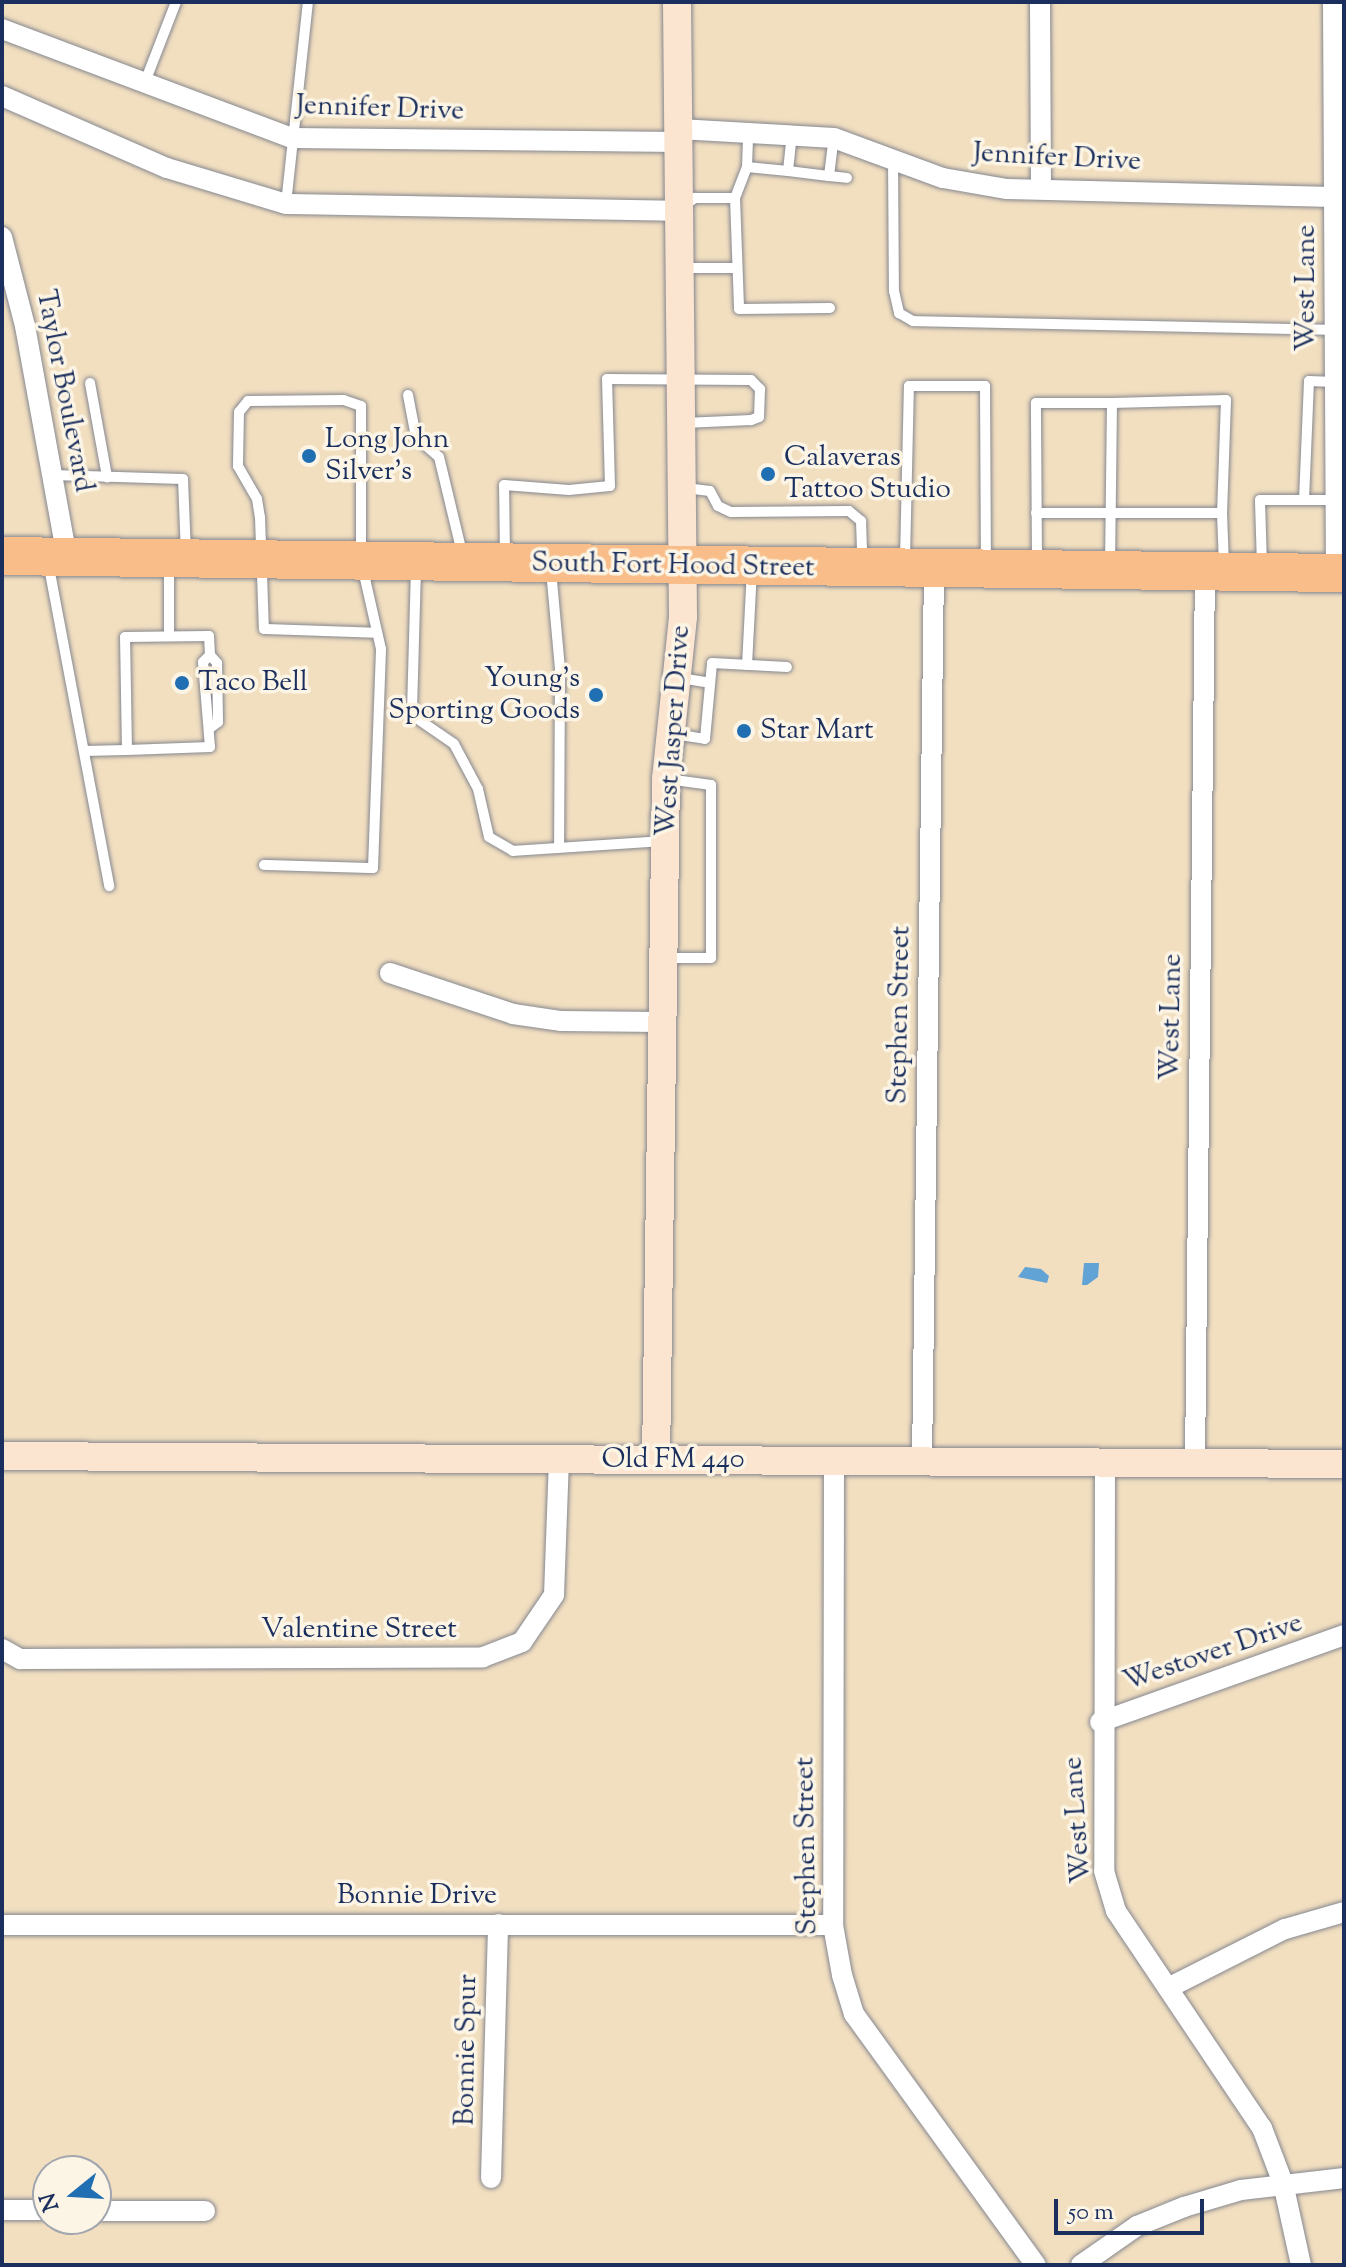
<!DOCTYPE html>
<html>
<head>
<meta charset="utf-8">
<style>
	body { margin:0 }
	#map { position:relative; width:1346px; height:2267px; overflow:hidden; background:#f2dfc0; font-family:"Sorts Mill Goudy",serif }
	div>[style] { position:absolute }
	.water>* { inset:0; background:#61a3d5 }
	.roads { filter:drop-shadow(0 0 2px #86878f) drop-shadow(0 0 2px #86878f) }
	.lane>* { height:10px; margin:-5px; padding:0 5px; transform-origin:5px; border-radius:5px; background:#fff }
	.street>* { height:20px; margin:-10px; padding:0 10px; transform-origin:10px; border-radius:10px; background:#fff }
	.secondary>* { height:28px; margin:-14px; padding:0 14px; transform-origin:14px; border-radius:14px; background:#fce5d0 }
	.highway>* { height:38px; margin:-19px; padding:0 19px; transform-origin:19px; border-radius:19px; background:#f8bd89 }
	.dots>* { width:22px; height:22px; translate:-50% -50%; box-sizing:border-box; border:4px solid #fcf5e5; border-radius:50% }
	span { translate:-50% -50%; white-space:nowrap; text-align:center; line-height:1.15; -webkit-text-stroke:7px #fcf5e5; paint-order:stroke }
	.street-label { font-size:28px; color:#1b2f5e }
	.poi-label { font-size:28px; color:#1b2f5e }
	.left { translate:0 -50%; text-align:left }
	.right { translate:-100% -50%; text-align:right }
	.frame { position:absolute; inset:0; border:4px solid #1b2f5e; pointer-events:none }
	.north { position:absolute; left:32px; top:2155px; width:80px; height:80px; box-sizing:border-box; background:#fcf5e5; border:2px solid #a2a6af; border-radius:50%; rotate:252deg; font-size:22px; font-weight:700; line-height:32px; text-align:center; color:#1b2f5e }
	.north::after { content:''; display:block; margin:auto; width:28px; height:36px; background:#1f6fb2; clip-path:polygon(50% 0,100% 100%,50% 72%,0 100%) }
	.scale { position:absolute; left:1054px; top:2199px; width:150px; height:36px; box-sizing:border-box; border:4px solid #1b2f5e; border-top:0; padding-left:10px; font-size:24px; line-height:28px; white-space:nowrap; color:#1b2f5e; -webkit-text-stroke:6px #fcf5e5; paint-order:stroke }
</style>
</head>
<body>
<div id="map">
	<div class="water">
		<div style="clip-path:polygon(1084px 1263px,1099px 1263px,1098px 1277px,1087px 1285px,1082px 1285px)"></div>
		<div style="clip-path:polygon(1025px 1267px,1041px 1269px,1049px 1276px,1047px 1283px,1018px 1277px)"></div>
	</div>
	<div class="roads">
		<div class="lane">
			<div style="left:145px;top:82px;width:86px;rotate:-68.8deg"></div>
			<div style="left:893px;top:158px;width:133px;rotate:89.6deg"></div>
			<div style="left:894px;top:291px;width:23px;rotate:77deg"></div>
			<div style="left:899px;top:313px;width:16px;rotate:30deg"></div>
			<div style="left:913px;top:321px;width:422px;rotate:1.2deg"></div>
			<div style="left:747px;top:167px;width:41px;rotate:5.6deg"></div>
			<div style="left:788px;top:171px;width:36px;rotate:-84deg"></div>
			<div style="left:788px;top:171px;width:41px;rotate:7deg"></div>
			<div style="left:829px;top:176px;width:38px;rotate:-83deg"></div>
			<div style="left:829px;top:176px;width:18px;rotate:6deg"></div>
			<div style="left:735px;top:198px;width:33px;rotate:-69deg"></div>
			<div style="left:747px;top:167px;width:36px;rotate:-88deg"></div>
			<div style="left:286px;top:204px;width:203px;rotate:-83.8deg"></div>
			<div style="left:682px;top:207px;width:16px;rotate:-35deg"></div>
			<div style="left:695px;top:198px;width:40px"></div>
			<div style="left:735px;top:198px;width:111px;rotate:87.9deg"></div>
			<div style="left:739px;top:309px;width:91px;rotate:-0.6deg"></div>
			<div style="left:681px;top:268px;width:56px"></div>
			<div style="left:1335px;top:382px;width:26px;rotate:-178deg"></div>
			<div style="left:1309px;top:381px;width:119px;rotate:92.4deg"></div>
			<div style="left:1304px;top:500px;width:34px"></div>
			<div style="left:90px;top:383px;width:96px;rotate:79.7deg"></div>
			<div style="left:408px;top:395px;width:43px;rotate:79.2deg"></div>
			<div style="left:416px;top:437px;width:30px;rotate:41deg"></div>
			<div style="left:439px;top:457px;width:99px;rotate:76.5deg"></div>
			<div style="left:1112px;top:403px;width:114px;rotate:-1.5deg"></div>
			<div style="left:1226px;top:400px;width:113px;rotate:92deg"></div>
			<div style="left:52px;top:475px;width:131px;rotate:1.7deg"></div>
			<div style="left:183px;top:479px;width:74px;rotate:87.7deg"></div>
			<div style="left:685px;top:488px;width:25px;rotate:7deg"></div>
			<div style="left:710px;top:491px;width:17px;rotate:62deg"></div>
			<div style="left:718px;top:506px;width:14px;rotate:25deg"></div>
			<div style="left:731px;top:512px;width:118px;rotate:-0.5deg"></div>
			<div style="left:849px;top:511px;width:16px;rotate:40deg"></div>
			<div style="left:861px;top:521px;width:38px;rotate:88deg"></div>
			<div style="left:1036px;top:513px;width:186px"></div>
			<div style="left:1222px;top:513px;width:52px;rotate:87.8deg"></div>
			<div style="left:361px;top:554px;width:148px;rotate:-90deg"></div>
			<div style="left:361px;top:406px;width:18px;rotate:-161deg"></div>
			<div style="left:344px;top:400px;width:96px;rotate:179.4deg"></div>
			<div style="left:248px;top:401px;width:14px;rotate:129deg"></div>
			<div style="left:239px;top:412px;width:54px;rotate:91.1deg"></div>
			<div style="left:238px;top:466px;width:38px;rotate:60deg"></div>
			<div style="left:257px;top:499px;width:18px;rotate:81deg"></div>
			<div style="left:260px;top:517px;width:112px;rotate:88deg"></div>
			<div style="left:264px;top:629px;width:113px;rotate:2deg"></div>
			<div style="left:505px;top:554px;width:69px;rotate:-90.8deg"></div>
			<div style="left:504px;top:485px;width:65px;rotate:4.4deg"></div>
			<div style="left:569px;top:490px;width:41px;rotate:-5.6deg"></div>
			<div style="left:610px;top:486px;width:107px;rotate:-91.6deg"></div>
			<div style="left:607px;top:379px;width:144px;rotate:0.4deg"></div>
			<div style="left:751px;top:380px;width:13px;rotate:45deg"></div>
			<div style="left:760px;top:389px;width:28px;rotate:92deg"></div>
			<div style="left:759px;top:417px;width:9px;rotate:159deg"></div>
			<div style="left:751px;top:420px;width:67px;rotate:177.4deg"></div>
			<div style="left:905px;top:559px;width:173px;rotate:-88.7deg"></div>
			<div style="left:909px;top:386px;width:76px"></div>
			<div style="left:985px;top:386px;width:177px;rotate:89.7deg"></div>
			<div style="left:1037px;top:560px;width:157px;rotate:-90.4deg"></div>
			<div style="left:1036px;top:403px;width:76px"></div>
			<div style="left:1112px;top:403px;width:161px;rotate:90.7deg"></div>
			<div style="left:48px;top:562px;width:330px;rotate:79.3deg"></div>
			<div style="left:169px;top:564px;width:72px;rotate:90deg"></div>
			<div style="left:1262px;top:565px;width:65px;rotate:-91.8deg"></div>
			<div style="left:1260px;top:500px;width:44px"></div>
			<div style="left:416px;top:568px;width:147px;rotate:91.6deg"></div>
			<div style="left:412px;top:715px;width:51px;rotate:34.6deg"></div>
			<div style="left:454px;top:744px;width:51px;rotate:61.9deg"></div>
			<div style="left:478px;top:789px;width:49px;rotate:77.1deg"></div>
			<div style="left:489px;top:837px;width:28px;rotate:30deg"></div>
			<div style="left:513px;top:851px;width:150px;rotate:-3.8deg"></div>
			<div style="left:551px;top:570px;width:99px;rotate:84.8deg"></div>
			<div style="left:560px;top:669px;width:179px;rotate:90.3deg"></div>
			<div style="left:747px;top:665px;width:94px;rotate:-87deg"></div>
			<div style="left:680px;top:678px;width:30px;rotate:9deg"></div>
			<div style="left:674px;top:734px;width:31px;rotate:9deg"></div>
			<div style="left:705px;top:739px;width:76px;rotate:-84.7deg"></div>
			<div style="left:712px;top:663px;width:75px;rotate:3.1deg"></div>
			<div style="left:127px;top:750px;width:83px;rotate:-2.1deg"></div>
			<div style="left:210px;top:747px;width:85px;rotate:-94.7deg"></div>
			<div style="left:203px;top:662px;width:10px;rotate:-45deg"></div>
			<div style="left:84px;top:751px;width:43px;rotate:-1.3deg"></div>
			<div style="left:127px;top:750px;width:113px;rotate:-91deg"></div>
			<div style="left:125px;top:637px;width:84px;rotate:-0.7deg"></div>
			<div style="left:209px;top:636px;width:19px;rotate:87deg"></div>
			<div style="left:210px;top:655px;width:11px;rotate:49deg"></div>
			<div style="left:217px;top:663px;width:59px;rotate:89deg"></div>
			<div style="left:218px;top:722px;width:10px;rotate:143deg"></div>
			<div style="left:264px;top:865px;width:109px;rotate:1.6deg"></div>
			<div style="left:373px;top:868px;width:219px;rotate:-87.9deg"></div>
			<div style="left:381px;top:649px;width:81px;rotate:-102.8deg"></div>
			<div style="left:664px;top:958px;width:47px"></div>
			<div style="left:711px;top:958px;width:173px;rotate:-90deg"></div>
			<div style="left:711px;top:785px;width:44px;rotate:-172.2deg"></div>
		</div>
		<div class="street">
			<div style="left:1040px;top:2px;width:185px;rotate:89.7deg"></div>
			<div style="left:1333px;top:2px;width:571px;rotate:89.7deg"></div>
			<div style="left:2px;top:29px;width:310px;rotate:20.6deg"></div>
			<div style="left:292px;top:138px;width:387px;rotate:0.6deg"></div>
			<div style="left:2px;top:96px;width:180px;rotate:23.6deg"></div>
			<div style="left:167px;top:168px;width:124px;rotate:16.8deg"></div>
			<div style="left:286px;top:204px;width:391px;rotate:1deg"></div>
			<div style="left:679px;top:129px;width:155px;rotate:3.3deg"></div>
			<div style="left:834px;top:138px;width:116px;rotate:20.2deg"></div>
			<div style="left:943px;top:178px;width:65px;rotate:9.8deg"></div>
			<div style="left:1007px;top:189px;width:337px;rotate:1.4deg"></div>
			<div style="left:2px;top:237px;width:92px;rotate:75.5deg"></div>
			<div style="left:25px;top:326px;width:235px;rotate:79.7deg"></div>
			<div style="left:390px;top:973px;width:130px;rotate:18.4deg"></div>
			<div style="left:513px;top:1014px;width:49px;rotate:8.3deg"></div>
			<div style="left:561px;top:1021px;width:100px;rotate:0.6deg"></div>
			<div style="left:834px;top:1461px;width:464px;rotate:90.1deg"></div>
			<div style="left:833px;top:1925px;width:51px;rotate:79.8deg"></div>
			<div style="left:842px;top:1975px;width:41px;rotate:72.9deg"></div>
			<div style="left:854px;top:2014px;width:310px;rotate:54.1deg"></div>
			<div style="left:922px;top:1462px;width:893px;rotate:-89.23deg"></div>
			<div style="left:1195px;top:1463px;width:891px;rotate:-89.36deg"></div>
			<div style="left:1105px;top:1464px;width:407px;rotate:90.1deg"></div>
			<div style="left:1104px;top:1871px;width:42px;rotate:73.3deg"></div>
			<div style="left:1116px;top:1911px;width:262px;rotate:56.1deg"></div>
			<div style="left:1262px;top:2128px;width:59px;rotate:69.1deg"></div>
			<div style="left:1283px;top:2183px;width:84px;rotate:77.6deg"></div>
			<div style="left:2px;top:1649px;width:21px;rotate:29deg"></div>
			<div style="left:20px;top:1659px;width:463px;rotate:-0.2deg"></div>
			<div style="left:483px;top:1657px;width:42px;rotate:-21deg"></div>
			<div style="left:522px;top:1642px;width:57px;rotate:-55.8deg"></div>
			<div style="left:554px;top:1595px;width:136px;rotate:-87.9deg"></div>
			<div style="left:1100px;top:1722px;width:259px;rotate:-19.6deg"></div>
			<div style="left:2px;top:1925px;width:831px"></div>
			<div style="left:1168px;top:1988px;width:131px;rotate:-26.8deg"></div>
			<div style="left:1285px;top:1929px;width:61px;rotate:-16.1deg"></div>
			<div style="left:491px;top:2178px;width:254px;rotate:-88.4deg"></div>
			<div style="left:2px;top:2210px;width:46px"></div>
			<div style="left:96px;top:2211px;width:109px"></div>
			<div style="left:1081px;top:2265px;width:68px;rotate:-34.9deg"></div>
			<div style="left:1137px;top:2226px;width:51px;rotate:-22deg"></div>
			<div style="left:1184px;top:2207px;width:59px;rotate:-16.6deg"></div>
			<div style="left:1241px;top:2190px;width:104px;rotate:-6.6deg"></div>
		</div>
		<div class="secondary">
			<div style="left:2px;top:1456px;width:1342px;rotate:0.34deg"></div>
			<div style="left:656px;top:1460px;width:681px;rotate:-89.16deg"></div>
			<div style="left:666px;top:779px;width:164px;rotate:-84deg"></div>
			<div style="left:683px;top:616px;width:614px;rotate:-90.56deg"></div>
		</div>
		<div class="highway">
			<div style="left:2px;top:556px;width:1342px;rotate:0.73deg"></div>
		</div>
	</div>
	<div class="dots">
		<div style="left:309px;top:456px;background:#1f6fb2"></div>
		<div style="left:768px;top:474px;background:#1f6fb2"></div>
		<div style="left:182px;top:683px;background:#1f6fb2"></div>
		<div style="left:596px;top:695px;background:#1f6fb2"></div>
		<div style="left:744px;top:731px;background:#1f6fb2"></div>
	</div>
	<div class="street-label">
		<span style="left:380px;top:109px;rotate:2deg">Jennifer Drive</span>
		<span style="left:1057px;top:158px;rotate:3deg">Jennifer Drive</span>
		<span style="left:1307px;top:288px;rotate:-90deg">West Lane</span>
		<span style="left:64px;top:391px;rotate:79deg">Taylor Boulevard</span>
		<span style="left:673px;top:566px;rotate:1deg">South Fort Hood Street</span>
		<span style="left:674px;top:731px;rotate:-86deg">West Jasper Drive</span>
		<span style="left:900px;top:1015px;rotate:-89deg">Stephen Street</span>
		<span style="left:1172px;top:1017px;rotate:-89deg">West Lane</span>
		<span style="left:673px;top:1460px">Old FM 440</span>
		<span style="left:359px;top:1630px">Valentine Street</span>
		<span style="left:1213px;top:1653px;rotate:-19deg">Westover Drive</span>
		<span style="left:1078px;top:1820px;rotate:-94deg">West Lane</span>
		<span style="left:807px;top:1846px;rotate:-91deg">Stephen Street</span>
		<span style="left:417px;top:1896px">Bonnie Drive</span>
		<span style="left:467px;top:2050px;rotate:-89deg">Bonnie Spur</span>
	</div>
	<div class="poi-label">
		<span class="left" style="left:325px;top:456px">Long John<br>Silver's</span>
		<span class="left" style="left:784px;top:474px">Calaveras<br>Tattoo Studio</span>
		<span class="right" style="left:580px;top:695px">Young's<br>Sporting Goods</span>
		<span class="left" style="left:198px;top:683px">Taco Bell</span>
		<span class="left" style="left:760px;top:731px">Star Mart</span>
	</div>
	<div class="frame"></div>
	<div class="north">N</div>
	<div class="scale">50 m</div>
</div>
</body>
</html>
